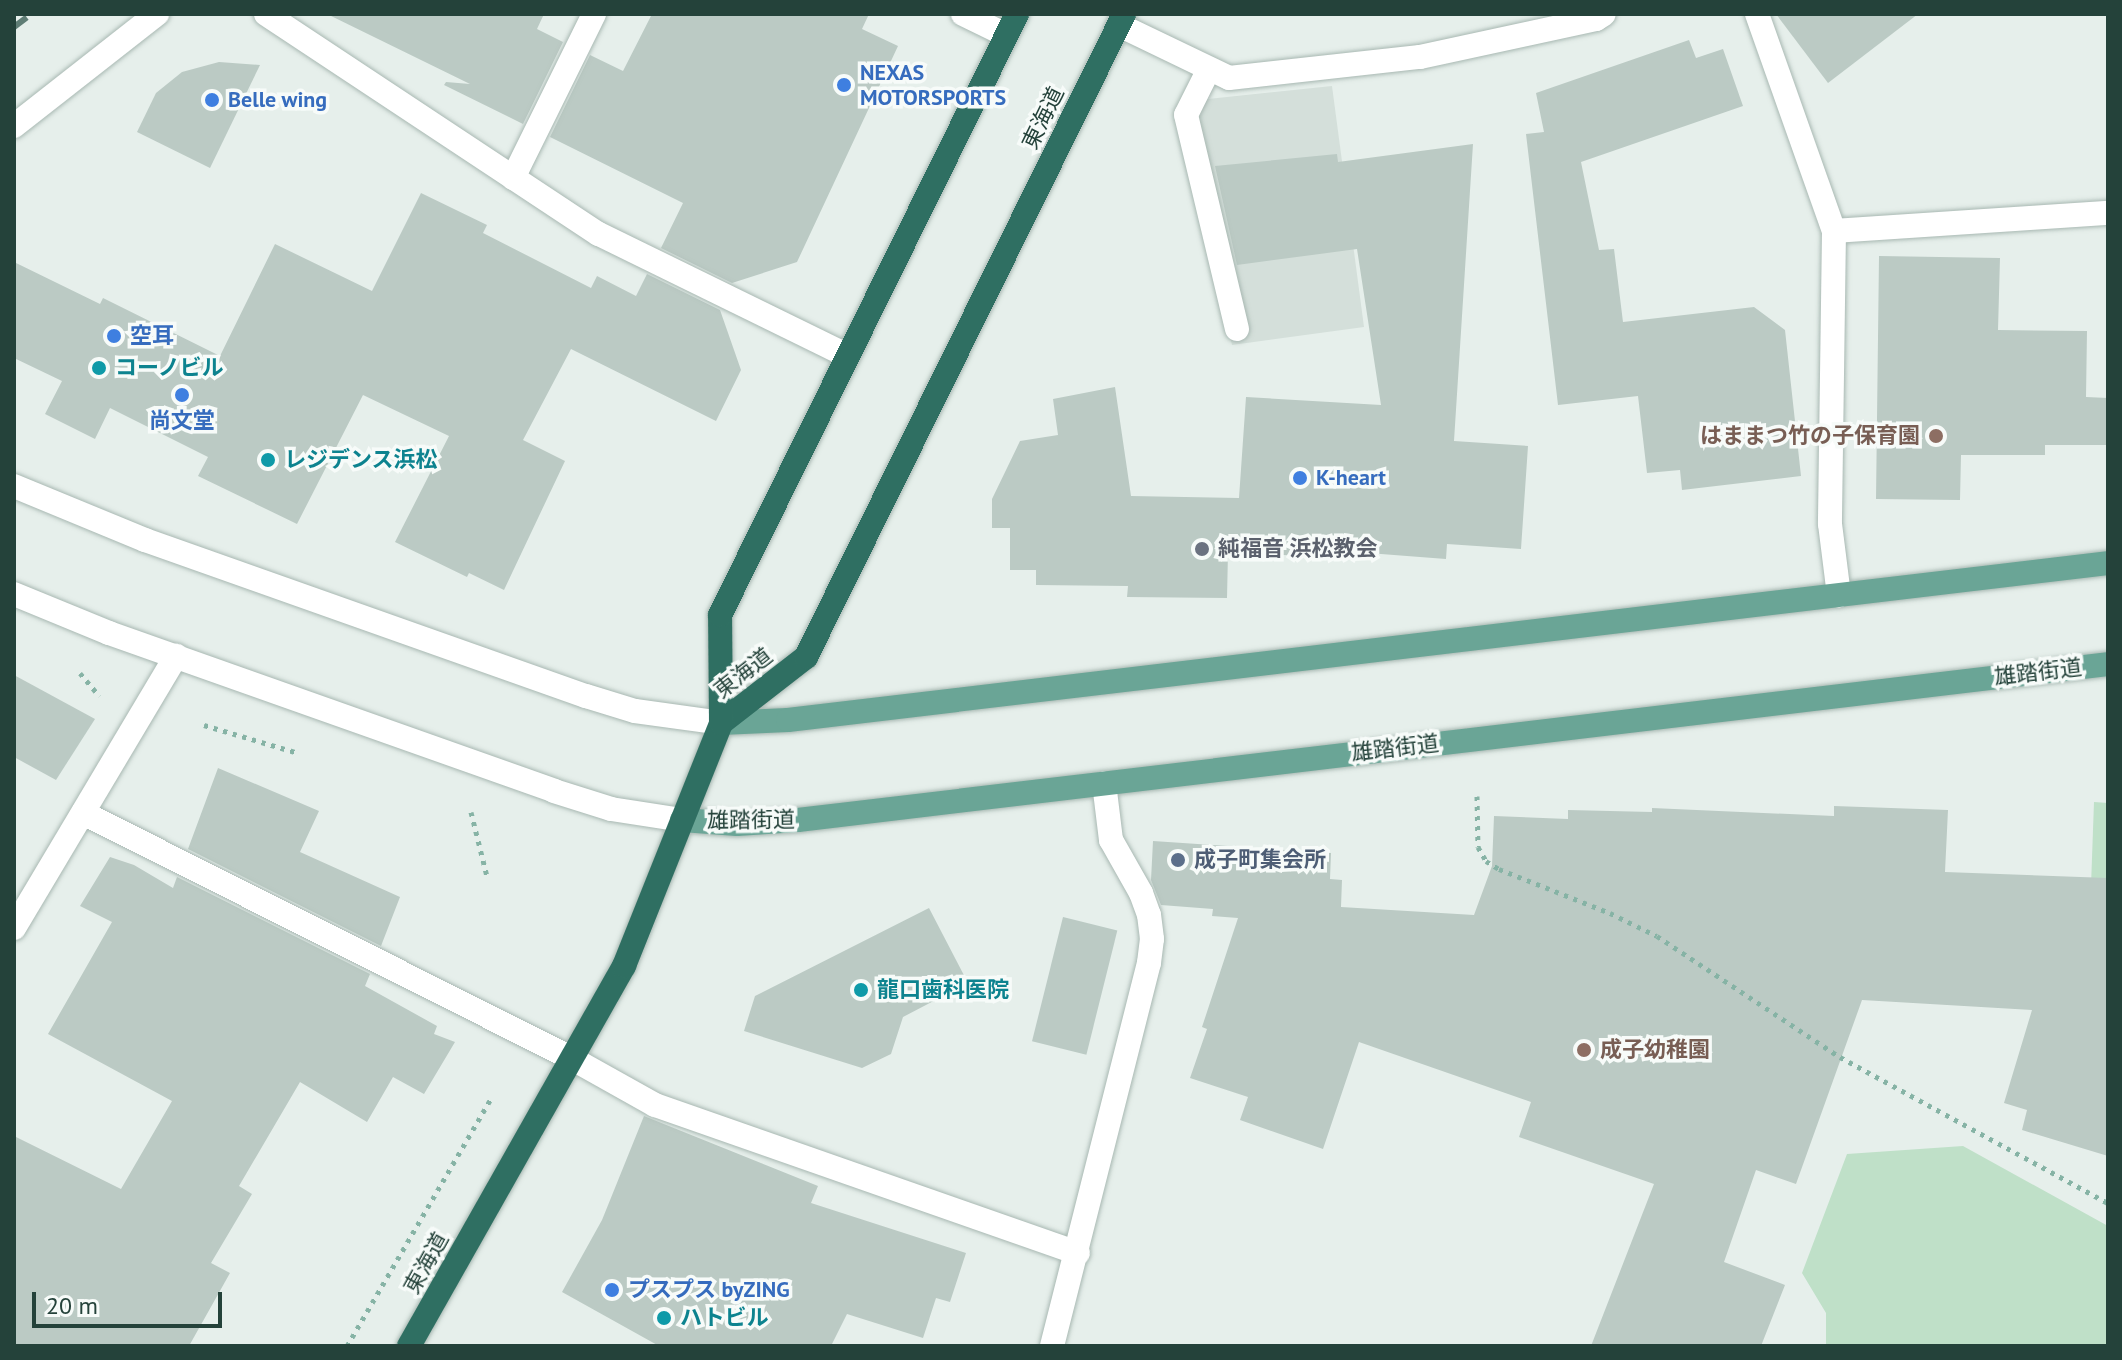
<!DOCTYPE html>
<html>
<head>
<meta charset="utf-8">
<style>
	body { margin:0 }
	#map { position:relative; width:2122px; height:1360px; overflow:hidden; background:#e6efeb; font-family:"PT Sans","Noto Sans JP",sans-serif }
	div>[style] { position:absolute }
	.built>* { inset:0; background:#d4dfda }
	.green>* { inset:0; background:#bfe0c8 }
	.building>* { inset:0; background:#bbcac4; transform-origin:0 0 }
	.path>* { height:5px; margin-top:-2.5px; transform-origin:0; background:repeating-linear-gradient(90deg,#86b3a5 0 4px,transparent 0 10px) }
	.roads { filter:drop-shadow(0 0 2px #a8b8b2) drop-shadow(0 0 2px #a8b8b2) }
	.minor>* { height:24px; margin:-12px; padding:0 12px; transform-origin:12px; border-radius:12px; background:#fff }
	.major>* { height:24px; margin:-12px; padding:0 12px; transform-origin:12px; border-radius:12px; background:#6aa596 }
	.highway>* { height:24px; margin:-12px; padding:0 12px; transform-origin:12px; border-radius:12px; background:#2f6f62 }
	.rail>* { height:6px; margin-top:-3px; transform-origin:0; background:repeating-linear-gradient(90deg,#5f7d75 0 16px,transparent 0 24px) }
	.dots>* { width:22px; height:22px; translate:-50% -50%; box-sizing:border-box; border:4px solid #f7fbf9; border-radius:50% }
	span { translate:-50% -50%; white-space:nowrap; text-align:center; line-height:1.15; -webkit-text-stroke:7px #f7fbf9; paint-order:stroke }
	.shop-label { font-size:22px; color:#366cbe; font-weight:700 }
	.left { translate:0 -50%; text-align:left }
	.street-label { font-size:22px; color:#24423a }
	.culture-label { font-size:22px; color:#0d838f; font-weight:700 }
	.education-label { font-size:22px; color:#785e54; font-weight:700 }
	.right { translate:-100% -50%; text-align:right }
	.worship-label { font-size:22px; color:#5b616d; font-weight:700 }
	.service-label { font-size:22px; color:#4e5e75; font-weight:700 }
	.frame { position:absolute; inset:0; border:16px solid #24423a; pointer-events:none }
	.scale { position:absolute; left:32px; top:1292px; width:190px; height:36px; box-sizing:border-box; border:4px solid #24423a; border-top:0; padding-left:10px; font-size:24px; line-height:28px; white-space:nowrap; color:#24423a; -webkit-text-stroke:6px #f7fbf9; paint-order:stroke }
</style>
</head>
<body>
<div id="map">
	<div class="built">
		<div style="clip-path:polygon(1332px 86px,1364px 327px,1232px 345px,1179px 119px,1208px 99px)"></div>
	</div>
	<div class="green">
		<div style="clip-path:polygon(2094px 802px,2108px 803px,2108px 971px,2088px 970px)"></div>
		<div style="clip-path:polygon(1963px 1146px,2108px 1226px,2108px 1346px,1826px 1346px,1826px 1313px,1802px 1273px,1847px 1154px)"></div>
	</div>
	<div class="building">
		<div style="clip-path:polygon(327px 14px,544px 14px,537px 29px,563px 42px,523px 124px,444px 85px,446px 82px,470px 84px)"></div>
		<div style="clip-path:polygon(652px 14px,869px 14px,862px 29px,898px 46px,797px 262px,732px 283px,661px 248px,683px 203px,550px 137px,590px 55px,623px 71px)"></div>
		<div style="clip-path:polygon(1776px 14px,1918px 14px,1828px 83px)"></div>
		<div style="clip-path:polygon(1689px 40px,1696px 58px,1723px 49px,1743px 106px,1581px 162px,1599px 250px,1614px 249px,1623px 322px,1754px 307px,1785px 330px,1801px 476px,1682px 490px,1680px 470px,1647px 473px,1638px 396px,1558px 405px,1526px 134px,1544px 132px,1536px 93px)"></div>
		<div style="clip-path:polygon(219px 62px,260px 65px,210px 168px,137px 132px,156px 93px,182px 72px)"></div>
		<div style="clip-path:polygon(1473px 144px,1454px 441px,1528px 446px,1521px 549px,1447px 544px,1446px 559px,1355px 552px,1354px 559px,1228px 552px,1227px 598px,1127px 597px,1128px 586px,1036px 585px,1036px 570px,1010px 570px,1010px 528px,992px 528px,992px 499px,1020px 441px,1058px 435px,1053px 399px,1115px 387px,1131px 496px,1239px 498px,1246px 397px,1381px 405px,1357px 249px,1237px 265px,1215px 166px,1337px 154px,1338px 162px)"></div>
		<div style="clip-path:polygon(421px 193px,487px 225px,483px 233px,591px 288px,597px 276px,636px 296px,647px 274px,720px 310px,741px 370px,716px 421px,571px 349px,523px 440px,565px 461px,504px 590px,469px 573px,467px 577px,395px 542px,449px 436px,363px 395px,297px 524px,198px 476px,208px 457px,110px 408px,95px 439px,45px 414px,62px 381px,14px 358px,14px 262px,100px 304px,103px 298px,220px 356px,275px 244px,372px 291px)"></div>
		<div style="clip-path:polygon(1879px 256px,2000px 258px,1998px 330px,2087px 331px,2086px 397px,2108px 398px,2108px 445px,2045px 445px,2045px 455px,1961px 455px,1960px 500px,1876px 499px)"></div>
		<div style="clip-path:polygon(14px 675px,95px 719px,56px 780px,14px 757px)"></div>
		<div style="clip-path:polygon(218px 768px,319px 811px,300px 852px,400px 897px,381px 946px,188px 849px)"></div>
		<div style="clip-path:polygon(1834px 806px,1948px 810px,1945px 872px,2108px 878px,2108px 1156px,2022px 1130px,2027px 1110px,2004px 1103px,2032px 1010px,1862px 1000px,1796px 1184px,1756px 1170px,1724px 1262px,1785px 1285px,1761px 1346px,1591px 1346px,1654px 1184px,1519px 1137px,1531px 1102px,1359px 1042px,1323px 1149px,1240px 1120px,1248px 1097px,1190px 1078px,1207px 1029px,1202px 1027px,1238px 918px,1212px 916px,1213px 909px,1161px 905px,1151px 880px,1153px 841px,1331px 853px,1330px 879px,1342px 880px,1341px 907px,1474px 915px,1492px 866px,1494px 816px,1568px 819px,1568px 810px,1652px 812px,1652px 808px,1834px 816px)"></div>
		<div style="clip-path:polygon(110px 857px,134px 865px,173px 888px,177px 877px,370px 974px,365px 986px,437px 1026px,434px 1034px,455px 1042px,424px 1094px,393px 1077px,367px 1122px,300px 1082px,239px 1186px,252px 1194px,211px 1263px,230px 1273px,189px 1346px,14px 1346px,14px 1136px,121px 1189px,172px 1101px,48px 1034px,112px 922px,80px 906px)"></div>
		<div style="clip-path:polygon(929px 908px,968px 983px,903px 1017px,891px 1054px,862px 1068px,744px 1031px,755px 996px)"></div>
		<div style="left:1063px;top:917px;width:56px;height:128px;rotate:14deg"></div>
		<div style="clip-path:polygon(644px 1116px,818px 1186px,811px 1203px,966px 1253px,950px 1302px,936px 1298px,923px 1338px,847px 1314px,831px 1346px,659px 1346px,562px 1292px,602px 1220px)"></div>
	</div>
	<div class="path">
		<div style="left:80px;top:673px;width:30px;rotate:50deg"></div>
		<div style="left:204px;top:725px;width:95px;rotate:16.5deg"></div>
		<div style="left:1477px;top:796px;width:51px;rotate:88.9deg"></div>
		<div style="left:1478px;top:847px;width:16px;rotate:60deg"></div>
		<div style="left:1486px;top:861px;width:15px;rotate:32deg"></div>
		<div style="left:1499px;top:869px;width:119px;rotate:21.6deg"></div>
		<div style="left:1610px;top:913px;width:52px;rotate:26.1deg"></div>
		<div style="left:1657px;top:936px;width:219px;rotate:33.5deg"></div>
		<div style="left:1840px;top:1057px;width:305px;rotate:28.6deg"></div>
		<div style="left:471px;top:812px;width:66px;rotate:76deg"></div>
		<div style="left:347px;top:1346px;width:286px;rotate:-59.8deg"></div>
	</div>
	<div class="roads">
		<div class="minor">
			<div style="left:266px;top:14px;width:399px;rotate:33.5deg"></div>
			<div style="left:599px;top:234px;width:277px;rotate:26.1deg"></div>
			<div style="left:963px;top:14px;width:48px;rotate:26deg"></div>
			<div style="left:1757px;top:14px;width:230px;rotate:70.5deg"></div>
			<div style="left:1834px;top:231px;width:293px;rotate:90.8deg"></div>
			<div style="left:1830px;top:524px;width:72px;rotate:82.8deg"></div>
			<div style="left:1119px;top:25px;width:122px;rotate:25.7deg"></div>
			<div style="left:1229px;top:78px;width:192px;rotate:-6.3deg"></div>
			<div style="left:1420px;top:57px;width:180px;rotate:-12.2deg"></div>
			<div style="left:1596px;top:19px;width:9px;rotate:-32deg"></div>
			<div style="left:1209px;top:69px;width:51px;rotate:116.6deg"></div>
			<div style="left:1186px;top:115px;width:220px;rotate:76.6deg"></div>
			<div style="left:14px;top:126px;width:182px;rotate:-38.1deg"></div>
			<div style="left:513px;top:178px;width:183px;rotate:-63.7deg"></div>
			<div style="left:1834px;top:231px;width:275px;rotate:-3.8deg"></div>
			<div style="left:14px;top:486px;width:142px;rotate:22.4deg"></div>
			<div style="left:145px;top:540px;width:468px;rotate:19.5deg"></div>
			<div style="left:586px;top:696px;width:51px;rotate:17deg"></div>
			<div style="left:635px;top:711px;width:87px;rotate:7.9deg"></div>
			<div style="left:14px;top:594px;width:103px;rotate:22.3deg"></div>
			<div style="left:109px;top:633px;width:472px;rotate:19.5deg"></div>
			<div style="left:554px;top:791px;width:60px;rotate:17.5deg"></div>
			<div style="left:611px;top:809px;width:72px;rotate:8.8deg"></div>
			<div style="left:83px;top:813px;width:546px;rotate:26.66deg"></div>
			<div style="left:571px;top:1058px;width:96px;rotate:29.2deg"></div>
			<div style="left:655px;top:1105px;width:448px;rotate:19.3deg"></div>
			<div style="left:14px;top:928px;width:317px;rotate:-59.2deg"></div>
			<div style="left:1052px;top:1346px;width:395px;rotate:-75.8deg"></div>
			<div style="left:1149px;top:963px;width:24px;rotate:-83deg"></div>
			<div style="left:1152px;top:939px;width:24px;rotate:-97deg"></div>
			<div style="left:1149px;top:915px;width:23px;rotate:-110deg"></div>
			<div style="left:1141px;top:893px;width:61px;rotate:-119.5deg"></div>
			<div style="left:1111px;top:840px;width:57px;rotate:-97deg"></div>
		</div>
		<div class="major">
			<div style="left:721px;top:723px;width:67px;rotate:-2.6deg"></div>
			<div style="left:788px;top:720px;width:1329px;rotate:-6.78deg"></div>
			<div style="left:682px;top:820px;width:55px;rotate:4.2deg"></div>
			<div style="left:737px;top:824px;width:61px;rotate:-3.8deg"></div>
			<div style="left:798px;top:820px;width:1319px;rotate:-6.79deg"></div>
		</div>
		<div class="highway">
			<div style="left:721px;top:723px;width:108px;rotate:-37.8deg"></div>
			<div style="left:806px;top:657px;width:717px;rotate:-63.68deg"></div>
			<div style="left:409px;top:1346px;width:437px;rotate:-60.5deg"></div>
			<div style="left:624px;top:966px;width:262px;rotate:-68.2deg"></div>
			<div style="left:721px;top:723px;width:108px;rotate:-90.5deg"></div>
			<div style="left:720px;top:615px;width:670px;rotate:-63.7deg"></div>
		</div>
	</div>
	<div class="rail">
		<div style="left:14px;top:27px;width:21px;rotate:-37deg"></div>
	</div>
	<div class="dots">
		<div style="left:844px;top:85px;background:#3f7fe0"></div>
		<div style="left:212px;top:100px;background:#3f7fe0"></div>
		<div style="left:114px;top:336px;background:#3f7fe0"></div>
		<div style="left:99px;top:368px;background:#0f9aa8"></div>
		<div style="left:182px;top:395px;background:#3f7fe0"></div>
		<div style="left:1936px;top:436px;background:#8d6e63"></div>
		<div style="left:268px;top:460px;background:#0f9aa8"></div>
		<div style="left:1300px;top:478px;background:#3f7fe0"></div>
		<div style="left:1202px;top:549px;background:#6b7280"></div>
		<div style="left:1178px;top:860px;background:#5c6f8a"></div>
		<div style="left:861px;top:990px;background:#0f9aa8"></div>
		<div style="left:1584px;top:1050px;background:#8d6e63"></div>
		<div style="left:612px;top:1290px;background:#3f7fe0"></div>
		<div style="left:664px;top:1318px;background:#0f9aa8"></div>
	</div>
	<div class="shop-label">
		<span class="left" style="left:860px;top:85px">NEXAS<br>MOTORSPORTS</span>
		<span class="left" style="left:228px;top:100px">Belle wing</span>
		<span class="left" style="left:130px;top:336px">空耳</span>
		<span style="left:182px;top:421px">尚文堂</span>
		<span class="left" style="left:1316px;top:478px">K-heart</span>
		<span class="left" style="left:628px;top:1290px">プスプス byZING</span>
	</div>
	<div class="street-label">
		<span style="left:1043px;top:118px;rotate:-64deg">東海道</span>
		<span style="left:2038px;top:672px;rotate:-7deg">雄踏街道</span>
		<span style="left:743px;top:673px;rotate:-38deg">東海道</span>
		<span style="left:1395px;top:748px;rotate:-7deg">雄踏街道</span>
		<span style="left:751px;top:820px;rotate:-1deg">雄踏街道</span>
		<span style="left:426px;top:1263px;rotate:-61deg">東海道</span>
	</div>
	<div class="culture-label">
		<span class="left" style="left:115px;top:368px">コーノビル</span>
		<span class="left" style="left:284px;top:460px">レジデンス浜松</span>
		<span class="left" style="left:877px;top:990px">龍口歯科医院</span>
		<span class="left" style="left:680px;top:1318px">ハトビル</span>
	</div>
	<div class="education-label">
		<span class="right" style="left:1920px;top:436px">はままつ竹の子保育園</span>
		<span class="left" style="left:1600px;top:1050px">成子幼稚園</span>
	</div>
	<div class="worship-label">
		<span class="left" style="left:1218px;top:549px">純福音 浜松教会</span>
	</div>
	<div class="service-label">
		<span class="left" style="left:1194px;top:860px">成子町集会所</span>
	</div>
	<div class="frame"></div>
	<div class="scale">20 m</div>
</div>
</body>
</html>
